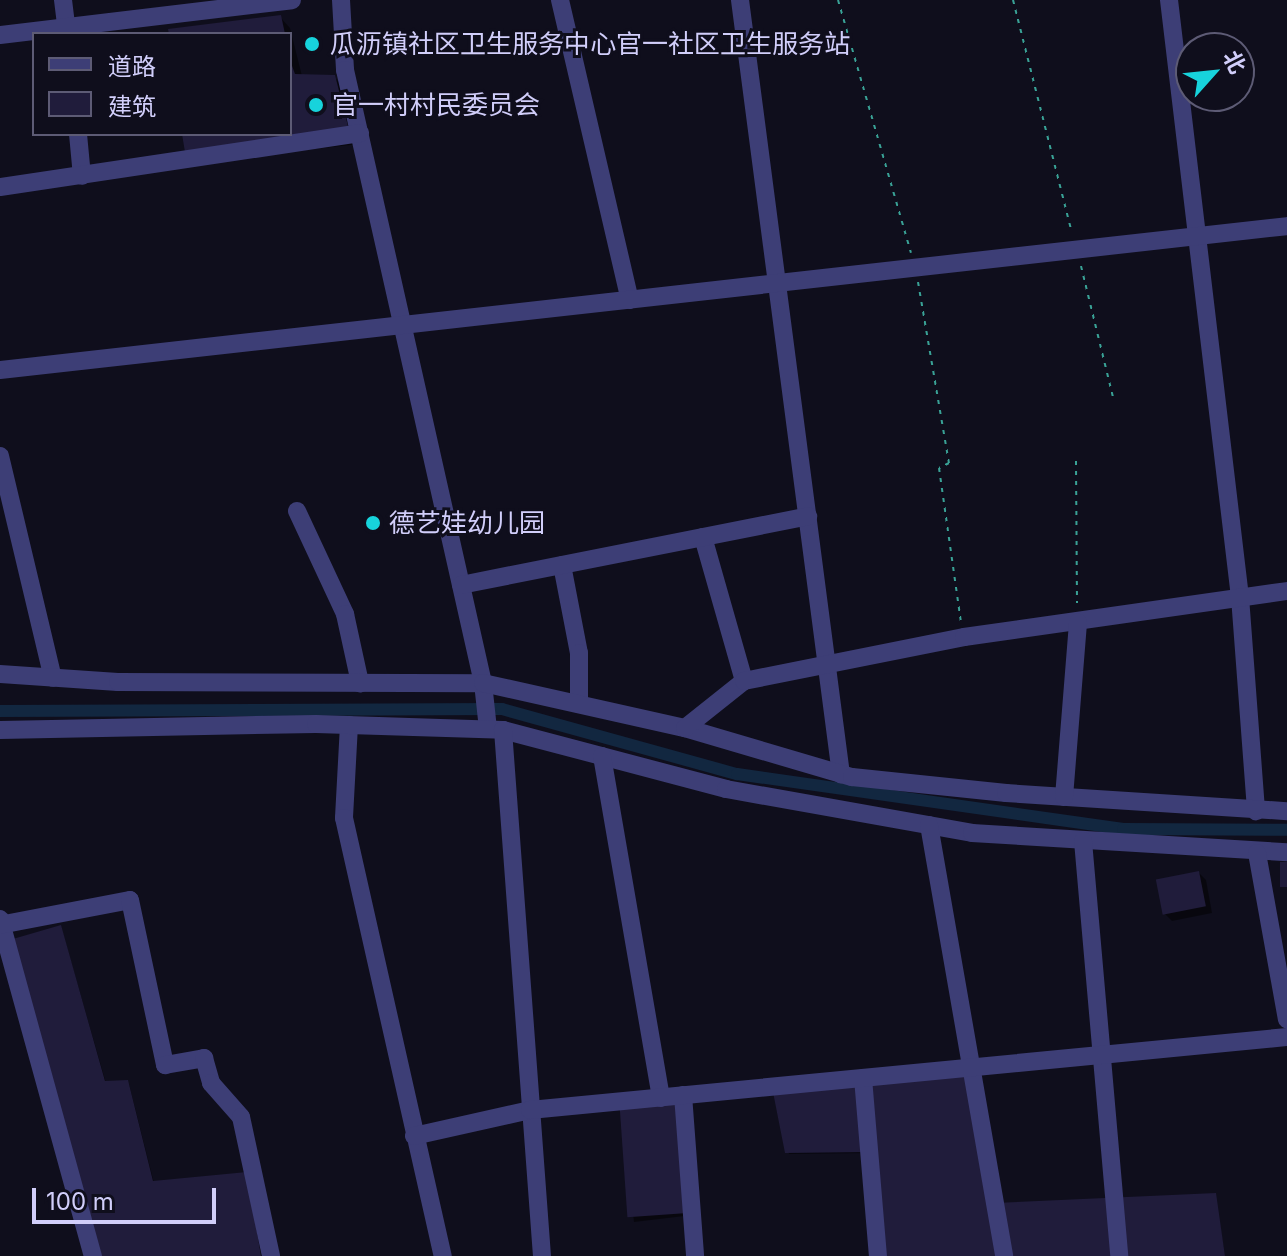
<!DOCTYPE html>
<html>
<head>
<meta charset="utf-8">
<style>
	body { margin:0 }
	#map { position:relative; width:1287px; height:1256px; overflow:hidden; background:#0f0e1c; font-family:Inter,"Noto Sans SC",sans-serif }
	div>[style] { position:absolute }
	.shadow>* { inset:0; background:#0007 }
	.canal>* { height:12px; margin:-6px; padding:0 6px; transform-origin:6px; border-radius:6px; background:#122740 }
	.building>* { inset:0; background:#201c3b; transform-origin:0 0 }
	.path>* { height:2px; margin-top:-1px; transform-origin:0; background:repeating-linear-gradient(90deg,#39a296 0 4px,transparent 0 10px) }
	.minor>* { height:18px; margin:-9px; padding:0 9px; transform-origin:9px; border-radius:9px; background:#3d3e76 }
	.dots>* { width:22px; height:22px; translate:-50% -50%; box-sizing:border-box; border:4px solid #0f0e1c; border-radius:50% }
	span { translate:-50% -50%; white-space:nowrap; text-align:center; line-height:1.15; -webkit-text-stroke:6px #0f0e1c; paint-order:stroke }
	.poi-label { font-size:26px; color:#d1cefa }
	.left { translate:0 -50%; text-align:left }
	.legend { position:absolute; left:32px; top:32px; width:260px; height:104px; box-sizing:border-box; background:#0f0e1c; border:2px solid #5d5b75; margin:0; padding:10px 14px; list-style:none; font-size:24px; color:#d1cefa }
	.legend li { display:flex; align-items:center; gap:16px; height:40px }
	.legend b { width:40px; border:2px solid #5d5b75 }
	.north { position:absolute; left:1175px; top:32px; width:80px; height:80px; box-sizing:border-box; background:#0f0e1c; border:2px solid #5d5b75; border-radius:50%; rotate:63deg; font-size:22px; font-weight:700; line-height:32px; text-align:center; color:#d1cefa }
	.north::after { content:''; display:block; margin:auto; width:28px; height:36px; background:#17d3dc; clip-path:polygon(50% 0,100% 100%,50% 72%,0 100%) }
	.scale { position:absolute; left:32px; top:1188px; width:184px; height:36px; box-sizing:border-box; border:4px solid #d1cefa; border-top:0; padding-left:10px; font-size:24px; line-height:28px; white-space:nowrap; color:#d1cefa; -webkit-text-stroke:6px #0f0e1c; paint-order:stroke }
</style>
</head>
<body>
<div id="map">
	<div class="shadow">
		<div style="clip-path:polygon(280px 17px,290px 28px,302px 76px,334px 77px,345px 88px,359px 144px,197px 162px,184px 134px,290px 134px,290px 34px,171px 34px)"></div>
		<div style="clip-path:polygon(1199px 873px,1206px 880px,1212px 913px,1172px 921px,1164px 913px)"></div>
		<div style="clip-path:polygon(61px 927px,106px 1083px,129px 1084px,154px 1183px,247px 1174px,262px 1256px,95px 1256px)"></div>
		<div style="clip-path:polygon(775px 1089px,994px 1205px,1215px 1195px,1225px 1256px,886px 1256px,874px 1153px,789px 1154px)"></div>
		<div style="clip-path:polygon(621px 1103px,693px 1215px,634px 1222px)"></div>
	</div>
	<div class="canal">
		<div style="left:0;top:711px;width:502px;rotate:-0.23deg"></div>
		<div style="left:502px;top:709px;width:244px;rotate:15.5deg"></div>
		<div style="left:737px;top:774px;width:390px;rotate:8.1deg"></div>
		<div style="left:1123px;top:829px;width:164px;rotate:0.3deg"></div>
	</div>
	<div class="building">
		<div style="clip-path:polygon(281px 15px,285px 34px,169px 34px,168px 29px)"></div>
		<div style="clip-path:polygon(290px 60px,295px 74px,335px 75px,350px 134px,185px 152px,182px 134px,290px 134px)"></div>
		<div style="left:1280px;top:862px;width:7px;height:25px"></div>
		<div style="left:1199px;top:871px;width:36px;height:44px;rotate:79deg"></div>
		<div style="clip-path:polygon(61px 925px,105px 1081px,128px 1080px,153px 1181px,247px 1172px,261px 1256px,93px 1256px,6px 941px)"></div>
		<div style="clip-path:polygon(964px 1068px,994px 1203px,1216px 1193px,1225px 1256px,884px 1256px,872px 1152px,785px 1153px,772px 1087px)"></div>
		<div style="left:683px;top:1095px;width:118px;height:64px;rotate:86deg"></div>
	</div>
	<div class="path">
		<div style="left:838px;top:0;width:263px;rotate:73.9deg"></div>
		<div style="left:1013px;top:0;width:240px;rotate:75.8deg"></div>
		<div style="left:1081px;top:266px;width:139px;rotate:76.3deg"></div>
		<div style="left:918px;top:282px;width:184px;rotate:80.3deg"></div>
		<div style="left:949px;top:463px;width:11px;rotate:153deg"></div>
		<div style="left:939px;top:468px;width:156px;rotate:81.9deg"></div>
		<div style="left:1076px;top:461px;width:142px;rotate:89.6deg"></div>
	</div>
	<div class="minor">
		<div style="left:63px;top:0;width:34px;rotate:83deg"></div>
		<div style="left:341px;top:0;width:70px;rotate:86.7deg"></div>
		<div style="left:345px;top:70px;width:628px;rotate:77.31deg"></div>
		<div style="left:483px;top:683px;width:46px;rotate:83.8deg"></div>
		<div style="left:560px;top:0;width:308px;rotate:76.9deg"></div>
		<div style="left:740px;top:0;width:781px;rotate:82.57deg"></div>
		<div style="left:1169px;top:0;width:601px;rotate:83.22deg"></div>
		<div style="left:1240px;top:597px;width:215px;rotate:85.7deg"></div>
		<div style="left:0;top:35px;width:294px;rotate:-6.8deg"></div>
		<div style="left:78px;top:134px;width:42px;rotate:84.6deg"></div>
		<div style="left:0;top:187px;width:364px;rotate:-8.5deg"></div>
		<div style="left:0;top:370px;width:1295px;rotate:-6.38deg"></div>
		<div style="left:0;top:456px;width:228px;rotate:76.6deg"></div>
		<div style="left:297px;top:511px;width:114px;rotate:65deg"></div>
		<div style="left:345px;top:614px;width:71px;rotate:77.7deg"></div>
		<div style="left:703px;top:537px;width:150px;rotate:74.1deg"></div>
		<div style="left:562px;top:565px;width:90px;rotate:79.1deg"></div>
		<div style="left:579px;top:653px;width:51px;rotate:90deg"></div>
		<div style="left:461px;top:585px;width:354px;rotate:-11.2deg"></div>
		<div style="left:0;top:674px;width:118px;rotate:3.9deg"></div>
		<div style="left:118px;top:682px;width:365px;rotate:0.2deg"></div>
		<div style="left:483px;top:683px;width:207px;rotate:12.6deg"></div>
		<div style="left:685px;top:728px;width:174px;rotate:16.4deg"></div>
		<div style="left:852px;top:777px;width:155px;rotate:5.9deg"></div>
		<div style="left:1006px;top:793px;width:282px;rotate:3.7deg"></div>
		<div style="left:349px;top:725px;width:93px;rotate:93.1deg"></div>
		<div style="left:344px;top:818px;width:449px;rotate:77.3deg"></div>
		<div style="left:685px;top:728px;width:75px;rotate:-38.5deg"></div>
		<div style="left:744px;top:681px;width:224px;rotate:-11.3deg"></div>
		<div style="left:964px;top:637px;width:326px;rotate:-8.1deg"></div>
		<div style="left:0;top:730px;width:316px;rotate:-1.1deg"></div>
		<div style="left:316px;top:724px;width:187px;rotate:1.8deg"></div>
		<div style="left:503px;top:730px;width:231px;rotate:14.8deg"></div>
		<div style="left:726px;top:789px;width:250px;rotate:10.1deg"></div>
		<div style="left:972px;top:833px;width:316px;rotate:3.5deg"></div>
		<div style="left:503px;top:730px;width:527px;rotate:85.76deg"></div>
		<div style="left:602px;top:756px;width:347px;rotate:80.2deg"></div>
		<div style="left:1064px;top:797px;width:175px;rotate:-85.4deg"></div>
		<div style="left:929px;top:825px;width:437px;rotate:80.1deg"></div>
		<div style="left:1083px;top:841px;width:417px;rotate:85deg"></div>
		<div style="left:1257px;top:853px;width:169px;rotate:79.8deg"></div>
		<div style="left:0;top:919px;width:350px;rotate:74.6deg"></div>
		<div style="left:0;top:925px;width:132px;rotate:-10.9deg"></div>
		<div style="left:130px;top:900px;width:169px;rotate:78deg"></div>
		<div style="left:165px;top:1065px;width:40px;rotate:-10deg"></div>
		<div style="left:204px;top:1058px;width:26px;rotate:74deg"></div>
		<div style="left:211px;top:1083px;width:45px;rotate:48.6deg"></div>
		<div style="left:241px;top:1117px;width:142px;rotate:77.8deg"></div>
		<div style="left:863px;top:1078px;width:179px;rotate:85.2deg"></div>
		<div style="left:683px;top:1095px;width:161px;rotate:85.7deg"></div>
		<div style="left:414px;top:1136px;width:119px;rotate:-12.6deg"></div>
		<div style="left:530px;top:1110px;width:761px;rotate:-5.51deg"></div>
	</div>
	<div class="dots">
		<div style="left:312px;top:44px;background:#17d3dc"></div>
		<div style="left:316px;top:105px;background:#17d3dc"></div>
		<div style="left:373px;top:523px;background:#17d3dc"></div>
	</div>
	<div class="poi-label">
		<span class="left" style="left:330px;top:44px">瓜沥镇社区卫生服务中心官一社区卫生服务站</span>
		<span class="left" style="left:332px;top:105px">官一村村民委员会</span>
		<span class="left" style="left:389px;top:523px">德艺娃幼儿园</span>
	</div>
	<ul class="legend">
	<li><b style="height:10px;background:#3d3e76"></b>道路</li>
	<li><b style="height:22px;background:#201c3b"></b>建筑</li>
	</ul>
	<div class="north">北</div>
	<div class="scale">100 m</div>
</div>
</body>
</html>
